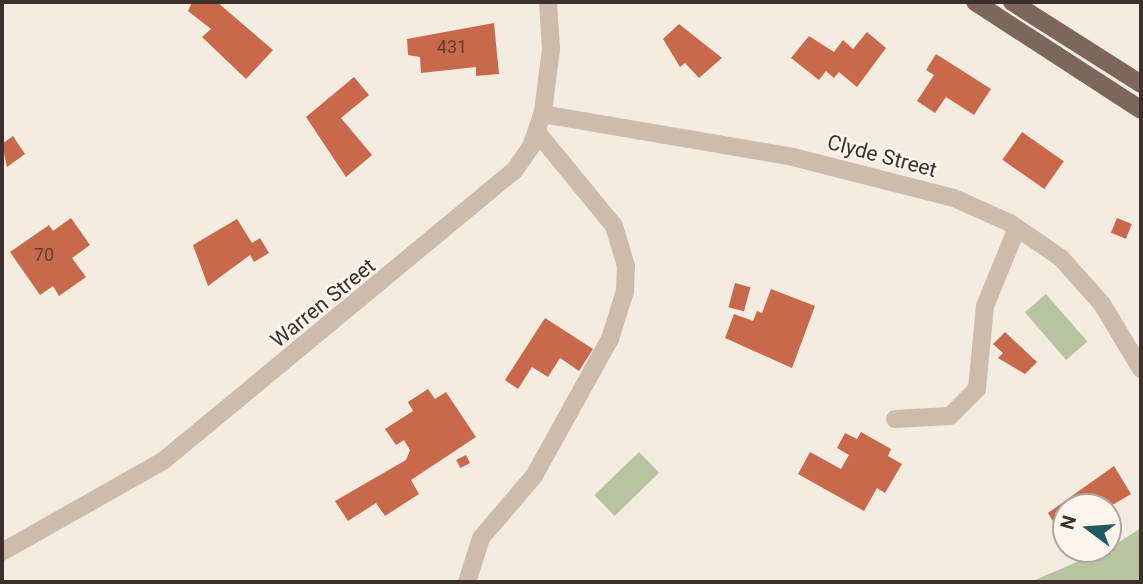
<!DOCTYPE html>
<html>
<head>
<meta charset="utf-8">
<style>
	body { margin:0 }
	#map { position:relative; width:1143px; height:584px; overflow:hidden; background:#f4ebe1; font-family:Roboto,sans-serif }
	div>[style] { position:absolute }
	.green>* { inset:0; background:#b8c4a0; transform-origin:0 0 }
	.building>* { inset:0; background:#c8694b; transform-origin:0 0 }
	.minor>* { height:18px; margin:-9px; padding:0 9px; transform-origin:9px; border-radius:9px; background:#cdbbac }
	.major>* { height:18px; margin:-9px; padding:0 9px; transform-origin:9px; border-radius:9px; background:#7d675c }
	span { translate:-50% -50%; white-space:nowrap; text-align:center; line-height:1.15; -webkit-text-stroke:5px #fbf5ee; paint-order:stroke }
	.number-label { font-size:18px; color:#5e3e33 }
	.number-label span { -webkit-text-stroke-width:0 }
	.street-label { font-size:21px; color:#3b302b }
	.frame { position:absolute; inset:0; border:4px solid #3b302b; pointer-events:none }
	.north { position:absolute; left:1052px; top:493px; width:70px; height:70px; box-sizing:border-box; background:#fbf5ee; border:2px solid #aea6a0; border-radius:50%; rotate:286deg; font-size:19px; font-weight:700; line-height:28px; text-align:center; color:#3b302b }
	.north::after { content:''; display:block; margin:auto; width:24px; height:32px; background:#1f5a5e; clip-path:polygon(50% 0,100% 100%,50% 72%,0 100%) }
</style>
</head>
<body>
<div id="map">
	<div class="green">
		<div style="left:1046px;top:294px;width:63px;height:28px;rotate:49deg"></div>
		<div style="left:639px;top:452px;width:29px;height:62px;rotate:46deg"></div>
		<div style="clip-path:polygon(1141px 528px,1141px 582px,1030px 582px,1108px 549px)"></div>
	</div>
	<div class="building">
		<div style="clip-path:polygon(192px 2px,217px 2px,273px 50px,246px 79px,202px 37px,211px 29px,188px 11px)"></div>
		<div style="clip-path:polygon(494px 23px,499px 74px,476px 76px,476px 67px,421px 73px,420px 57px,408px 55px,407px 39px)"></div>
		<div style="clip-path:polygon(679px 24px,722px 58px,699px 78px,685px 63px,680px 67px,663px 39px)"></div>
		<div style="clip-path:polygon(867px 32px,886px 48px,857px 87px,839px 72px,834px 78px,826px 71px,819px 80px,791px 58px,809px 36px,834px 52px,843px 40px,853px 49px)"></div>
		<div style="clip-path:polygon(936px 54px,991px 89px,974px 115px,946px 97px,935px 113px,917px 101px,934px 75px,926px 70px)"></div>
		<div style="clip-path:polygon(354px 77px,369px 95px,341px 118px,372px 155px,346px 177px,306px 117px)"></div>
		<div style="left:1022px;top:132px;width:51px;height:34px;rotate:35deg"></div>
		<div style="clip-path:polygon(13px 136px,25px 154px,7px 167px,2px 144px)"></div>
		<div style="clip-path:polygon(71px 218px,90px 245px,72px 258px,86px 277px,59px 296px,53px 286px,40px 295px,10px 252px,49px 225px,53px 231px)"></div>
		<div style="left:1117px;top:218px;width:16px;height:16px;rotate:22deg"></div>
		<div style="clip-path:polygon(237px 219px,252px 243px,260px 238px,269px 253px,254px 262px,250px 255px,208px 286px,193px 245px)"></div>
		<div style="left:735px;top:283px;width:16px;height:25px;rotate:15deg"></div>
		<div style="clip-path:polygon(771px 289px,815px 306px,792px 368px,725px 338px,734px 314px,753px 321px,757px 311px,762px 313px)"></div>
		<div style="clip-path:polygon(545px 318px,593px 349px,579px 371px,560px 358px,548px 377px,532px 367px,518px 389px,505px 380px)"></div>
		<div style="clip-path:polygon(1005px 332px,1037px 362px,1025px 374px,998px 358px,1003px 353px,993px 344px)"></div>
		<div style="clip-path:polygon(428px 389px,435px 399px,446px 392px,476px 437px,411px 480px,419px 494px,385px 516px,376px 503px,348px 521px,335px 501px,406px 460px,410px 450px,404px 440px,396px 445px,385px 429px,413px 411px,408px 402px)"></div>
		<div style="clip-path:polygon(861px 432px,891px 449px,888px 456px,902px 464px,885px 493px,877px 488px,864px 511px,798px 474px,810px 452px,841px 469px,849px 455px,837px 448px,845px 433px,857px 439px)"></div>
		<div style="left:466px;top:455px;width:9px;height:11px;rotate:63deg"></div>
		<div style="clip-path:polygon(1114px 466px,1131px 494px,1109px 507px,1066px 507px,1066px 524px,1058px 529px,1048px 513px)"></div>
	</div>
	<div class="minor">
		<div style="left:542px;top:114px;width:255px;rotate:9.7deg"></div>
		<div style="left:793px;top:157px;width:166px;rotate:14.3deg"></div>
		<div style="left:954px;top:198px;width:61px;rotate:24.1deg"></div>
		<div style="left:1010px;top:223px;width:62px;rotate:34.5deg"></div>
		<div style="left:1061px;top:258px;width:62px;rotate:48.3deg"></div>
		<div style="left:1102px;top:304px;width:76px;rotate:59deg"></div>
		<div style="left:895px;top:419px;width:55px;rotate:-3.1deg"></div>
		<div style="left:950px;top:416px;width:38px;rotate:-45deg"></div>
		<div style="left:977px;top:389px;width:83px;rotate:-84.5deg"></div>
		<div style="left:985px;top:306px;width:84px;rotate:-67.7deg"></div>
		<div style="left:2px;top:552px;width:185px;rotate:-29.5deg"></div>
		<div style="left:163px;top:461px;width:455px;rotate:-39.6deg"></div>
		<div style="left:514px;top:171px;width:29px;rotate:-55deg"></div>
		<div style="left:531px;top:147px;width:37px;rotate:-71deg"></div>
		<div style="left:543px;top:112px;width:64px;rotate:-82.8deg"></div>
		<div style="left:551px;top:49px;width:47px;rotate:-93.7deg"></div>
		<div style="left:467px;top:582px;width:46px;rotate:-72.3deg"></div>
		<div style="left:481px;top:538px;width:82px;rotate:-49.5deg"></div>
		<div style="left:534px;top:476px;width:157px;rotate:-61deg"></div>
		<div style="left:610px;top:339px;width:50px;rotate:-72.6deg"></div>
		<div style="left:625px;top:291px;width:25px;rotate:-88deg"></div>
		<div style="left:626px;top:266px;width:42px;rotate:-106.7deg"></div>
		<div style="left:614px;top:226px;width:122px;rotate:-129.3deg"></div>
	</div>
	<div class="major">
		<div style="left:975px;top:2px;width:198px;rotate:33deg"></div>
		<div style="left:1012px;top:2px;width:153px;rotate:32.4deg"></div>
	</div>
	<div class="number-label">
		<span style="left:452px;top:47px">431</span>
		<span style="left:44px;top:255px">70</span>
	</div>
	<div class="street-label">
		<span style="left:882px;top:156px;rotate:15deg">Clyde Street</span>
		<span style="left:323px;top:303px;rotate:-39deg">Warren Street</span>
	</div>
	<div class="frame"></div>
	<div class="north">N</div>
</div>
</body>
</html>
